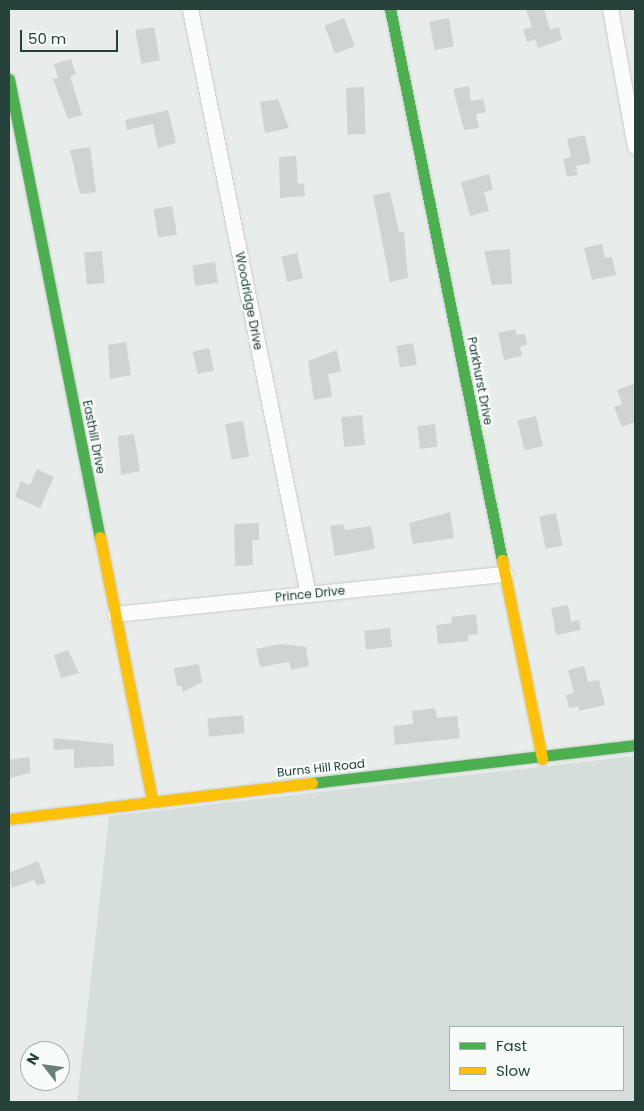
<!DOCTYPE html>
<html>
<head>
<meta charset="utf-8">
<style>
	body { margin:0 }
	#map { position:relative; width:644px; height:1111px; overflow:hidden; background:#e8edeb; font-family:Poppins,sans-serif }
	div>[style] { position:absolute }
	.built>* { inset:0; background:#d6dedb }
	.building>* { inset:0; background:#cfd4d2; transform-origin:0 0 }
	.roads { filter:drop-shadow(0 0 1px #c5cac8) drop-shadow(0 0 1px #c5cac8) }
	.street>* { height:15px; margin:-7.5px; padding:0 7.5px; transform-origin:7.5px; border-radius:7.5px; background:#fcfcfc }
	.fast>* { height:11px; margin:-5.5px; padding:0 5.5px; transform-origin:5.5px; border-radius:5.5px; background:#4caf50 }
	.slow>* { height:11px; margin:-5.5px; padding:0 5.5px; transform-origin:5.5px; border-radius:5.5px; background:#ffc107 }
	span { translate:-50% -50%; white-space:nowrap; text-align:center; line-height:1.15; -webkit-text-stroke:4.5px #f7fbf9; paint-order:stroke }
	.street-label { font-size:12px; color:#24423a }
	.frame { position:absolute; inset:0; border:10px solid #24423a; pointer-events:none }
	.legend { position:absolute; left:449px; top:1026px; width:175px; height:65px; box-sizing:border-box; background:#f7fbf9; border:1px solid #a3b1ad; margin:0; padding:6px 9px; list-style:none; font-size:15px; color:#24423a }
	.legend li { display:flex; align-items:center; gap:10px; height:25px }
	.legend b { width:25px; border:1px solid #a3b1ad }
	.north { position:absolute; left:20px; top:1041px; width:50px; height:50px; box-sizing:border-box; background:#f7fbf9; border:1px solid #a3b1ad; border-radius:50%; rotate:300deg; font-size:14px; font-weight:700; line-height:20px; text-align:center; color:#24423a }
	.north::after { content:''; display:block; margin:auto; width:18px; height:22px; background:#697e78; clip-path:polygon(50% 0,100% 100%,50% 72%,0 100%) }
	.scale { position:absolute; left:20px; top:30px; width:98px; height:22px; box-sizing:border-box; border:2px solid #24423a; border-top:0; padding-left:6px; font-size:15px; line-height:18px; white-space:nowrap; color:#24423a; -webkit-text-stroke:4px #f7fbf9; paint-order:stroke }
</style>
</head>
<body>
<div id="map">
	<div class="built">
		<div style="clip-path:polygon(evenodd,635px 756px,635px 1102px,77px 1102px,109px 816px,635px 756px,450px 1027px,623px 1027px,623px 1090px,450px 1090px,450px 1027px)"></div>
	</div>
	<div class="building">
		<div style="clip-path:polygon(526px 9px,544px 9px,550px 30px,559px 27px,562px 40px,538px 48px,535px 39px,527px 42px,523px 29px,532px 27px)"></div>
		<div style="left:344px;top:18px;width:30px;height:21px;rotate:69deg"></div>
		<div style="left:449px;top:18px;width:29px;height:20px;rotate:80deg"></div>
		<div style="left:154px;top:27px;width:34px;height:19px;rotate:80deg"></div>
		<div style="clip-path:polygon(71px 59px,76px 74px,70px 76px,82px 115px,68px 119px,53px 79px,58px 78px,54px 64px)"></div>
		<div style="clip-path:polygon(469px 86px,471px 101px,483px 99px,486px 112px,476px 114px,479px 128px,464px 130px,453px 89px)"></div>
		<div style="left:364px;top:87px;width:47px;height:18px;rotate:88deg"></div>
		<div style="clip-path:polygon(278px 99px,289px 128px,265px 133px,260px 102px)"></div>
		<div style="clip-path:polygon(168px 110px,176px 143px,158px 148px,153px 124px,127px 130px,125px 120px)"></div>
		<div style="clip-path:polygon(585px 135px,591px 163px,576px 166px,578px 175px,567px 177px,563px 159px,571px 157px,567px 139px)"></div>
		<div style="clip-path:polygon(90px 147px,96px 192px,80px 194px,70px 150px)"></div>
		<div style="clip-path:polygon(296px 156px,298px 184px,304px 183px,305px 196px,280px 198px,279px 157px)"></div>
		<div style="clip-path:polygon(489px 174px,493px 190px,484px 192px,489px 211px,470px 216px,461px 182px)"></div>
		<div style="clip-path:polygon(390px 192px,399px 232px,404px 232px,408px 278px,390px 282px,373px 195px)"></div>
		<div style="left:172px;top:206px;width:29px;height:19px;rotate:80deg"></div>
		<div style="clip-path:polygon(602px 244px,605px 258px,612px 257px,616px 275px,592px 280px,584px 248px)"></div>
		<div style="clip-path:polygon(510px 249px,512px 284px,492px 285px,484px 251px)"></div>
		<div style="left:102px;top:251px;width:32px;height:18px;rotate:85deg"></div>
		<div style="left:297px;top:253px;width:26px;height:16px;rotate:77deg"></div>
		<div style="left:215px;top:262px;width:21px;height:23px;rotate:82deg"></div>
		<div style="clip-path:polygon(515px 329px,517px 335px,525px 334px,527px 345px,520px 347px,522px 356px,504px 360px,498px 333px)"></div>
		<div style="clip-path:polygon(126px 342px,131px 375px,110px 379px,108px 345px)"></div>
		<div style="left:413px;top:343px;width:22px;height:17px;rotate:80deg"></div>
		<div style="left:209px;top:348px;width:23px;height:17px;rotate:77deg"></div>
		<div style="clip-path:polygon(337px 350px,341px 372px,328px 374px,332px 397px,314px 400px,308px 361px)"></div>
		<div style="clip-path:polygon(635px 383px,635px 422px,622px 427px,614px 407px,622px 404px,617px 390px)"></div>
		<div style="left:362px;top:415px;width:30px;height:21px;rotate:84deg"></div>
		<div style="left:536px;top:416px;width:31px;height:19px;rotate:77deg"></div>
		<div style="left:243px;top:421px;width:36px;height:18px;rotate:80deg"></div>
		<div style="left:435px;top:424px;width:23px;height:18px;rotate:83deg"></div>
		<div style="clip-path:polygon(134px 434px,140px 471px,121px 475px,118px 436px)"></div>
		<div style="clip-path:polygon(37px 469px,54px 477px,40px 508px,15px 497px,21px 481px,30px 485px)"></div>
		<div style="clip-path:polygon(450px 512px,454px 538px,413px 544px,409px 523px)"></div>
		<div style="left:556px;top:513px;width:33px;height:17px;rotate:79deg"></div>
		<div style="clip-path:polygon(259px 523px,259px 540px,252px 540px,253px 565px,235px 566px,234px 524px)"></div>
		<div style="clip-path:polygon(343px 524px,345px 530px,371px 526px,375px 549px,335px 556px,330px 526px)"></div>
		<div style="clip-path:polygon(568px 605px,571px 622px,579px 620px,581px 630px,556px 635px,551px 608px)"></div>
		<div style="clip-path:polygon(476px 614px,478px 634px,468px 635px,468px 641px,438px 644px,436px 625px,452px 623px,451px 617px)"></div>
		<div style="left:390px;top:628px;width:19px;height:26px;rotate:84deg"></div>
		<div style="clip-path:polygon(280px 644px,306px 647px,309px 666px,291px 670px,289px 662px,260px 667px,256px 649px)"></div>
		<div style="clip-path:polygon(68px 650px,79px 673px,61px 678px,54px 655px)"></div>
		<div style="clip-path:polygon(199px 664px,202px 682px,183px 692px,182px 686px,177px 686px,174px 668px)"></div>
		<div style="clip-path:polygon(584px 666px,588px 682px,599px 680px,605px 705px,579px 711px,578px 706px,569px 708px,566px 695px,574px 693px,568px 670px)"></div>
		<div style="clip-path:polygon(435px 708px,437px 718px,457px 716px,460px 738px,395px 745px,393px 726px,413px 724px,412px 711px)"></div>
		<div style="left:243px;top:715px;width:18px;height:36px;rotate:84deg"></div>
		<div style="clip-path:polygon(53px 738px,113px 744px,114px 766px,74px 768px,74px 749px,54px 750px)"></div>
		<div style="clip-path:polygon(29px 757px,31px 773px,9px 778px,9px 760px)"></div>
		<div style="clip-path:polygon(38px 861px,46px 883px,37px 886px,34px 880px,12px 888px,9px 873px)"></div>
	</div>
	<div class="roads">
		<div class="street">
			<div style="left:190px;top:9px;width:597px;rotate:78.6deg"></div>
			<div style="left:610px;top:9px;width:140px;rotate:79.7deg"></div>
			<div style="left:115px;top:614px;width:392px;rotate:-5.9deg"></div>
		</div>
		<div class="fast">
			<div style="left:390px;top:9px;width:562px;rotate:78.51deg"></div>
			<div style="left:9px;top:79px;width:467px;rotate:78.8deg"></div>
			<div style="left:312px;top:783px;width:325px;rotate:-6.7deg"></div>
		</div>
		<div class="slow">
			<div style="left:100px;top:537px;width:268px;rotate:78.8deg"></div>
			<div style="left:502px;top:560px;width:203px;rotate:78.6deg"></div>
			<div style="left:9px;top:819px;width:305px;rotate:-6.8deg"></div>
		</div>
	</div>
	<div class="street-label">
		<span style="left:249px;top:301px;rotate:79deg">Woodridge Drive</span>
		<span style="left:480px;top:381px;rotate:79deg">Parkhurst Drive</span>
		<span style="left:94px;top:437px;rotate:79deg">Easthill Drive</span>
		<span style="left:310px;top:594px;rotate:-6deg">Prince Drive</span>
		<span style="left:321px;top:768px;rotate:-6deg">Burns Hill Road</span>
	</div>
	<div class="frame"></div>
	<ul class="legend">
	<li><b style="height:6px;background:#4caf50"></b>Fast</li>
	<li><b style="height:6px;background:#ffc107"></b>Slow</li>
	</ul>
	<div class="north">N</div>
	<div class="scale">50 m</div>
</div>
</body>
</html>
